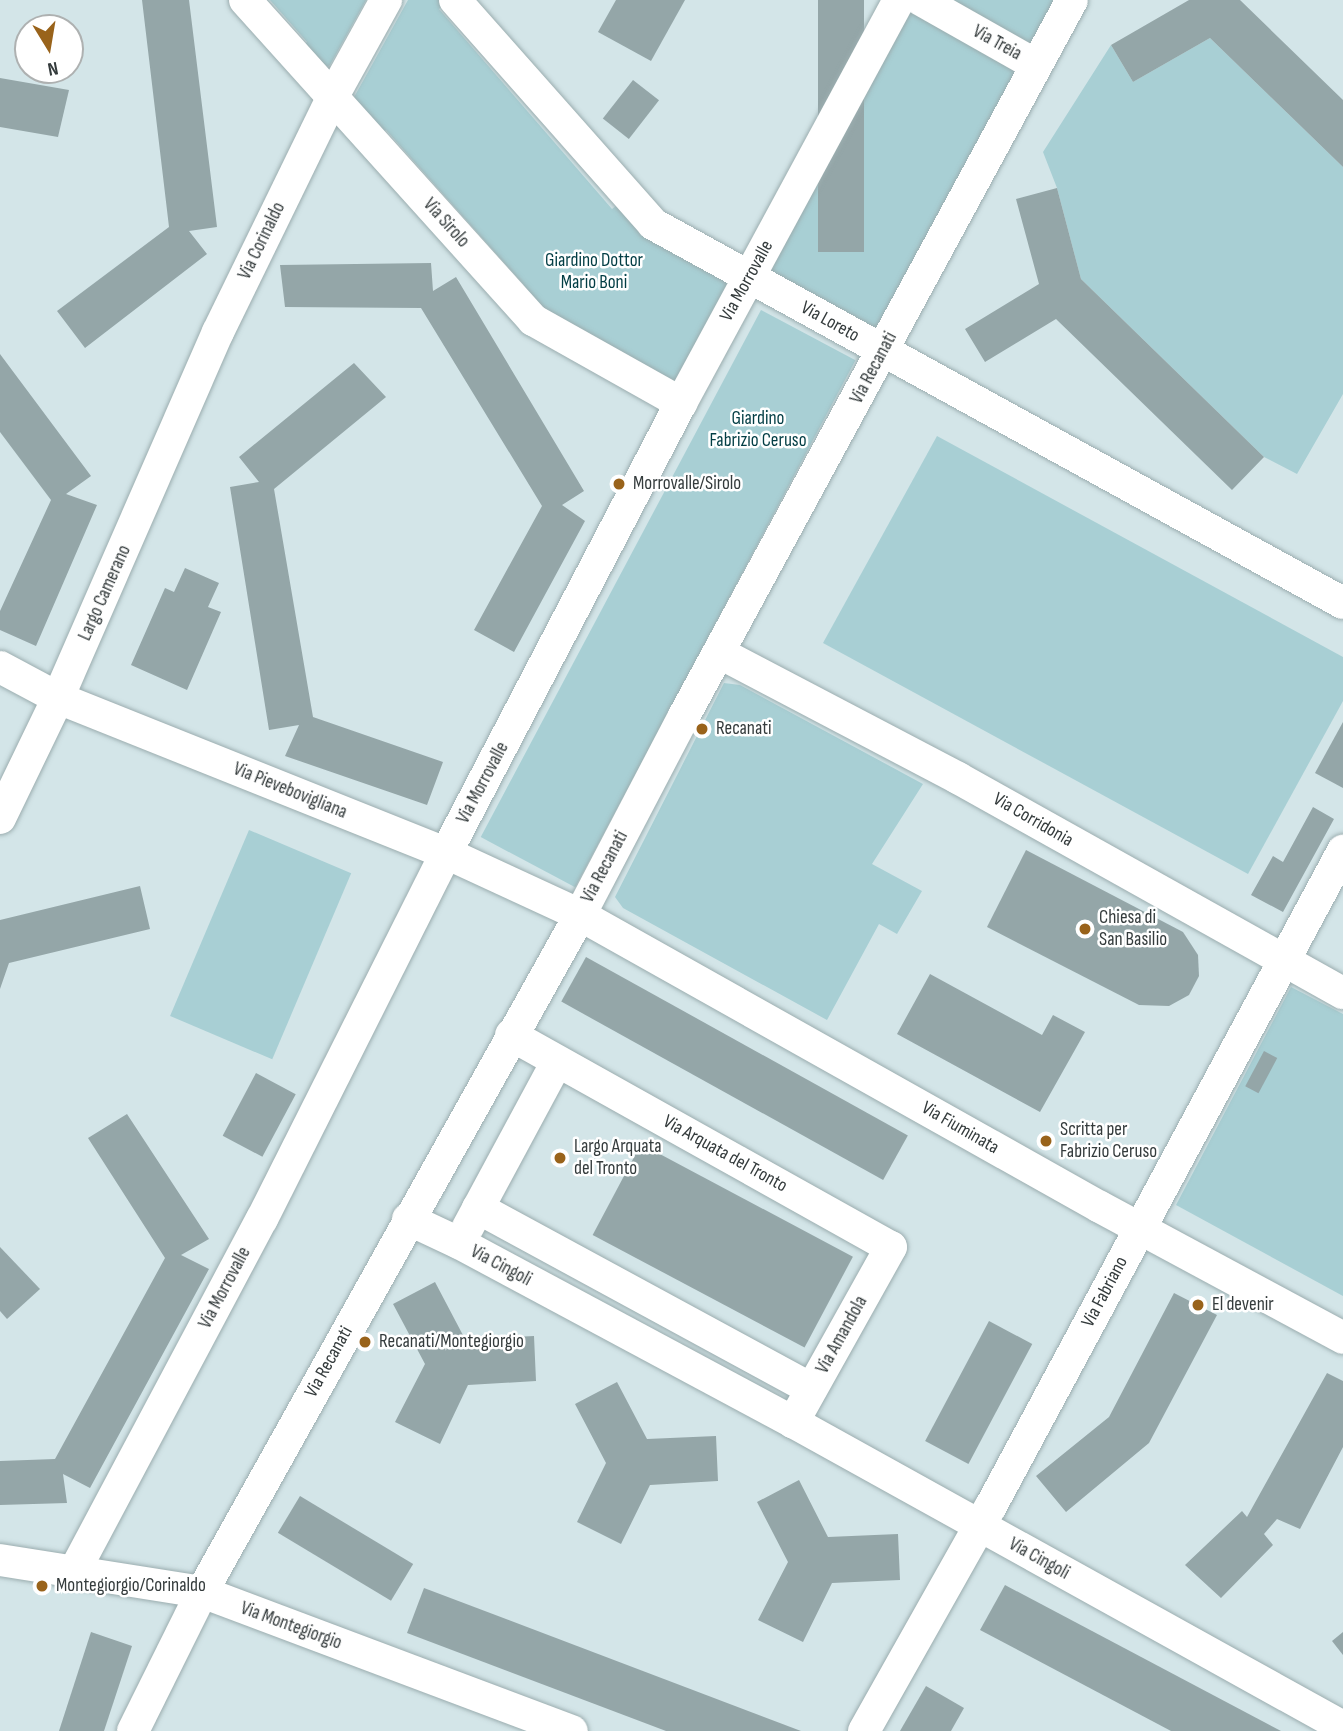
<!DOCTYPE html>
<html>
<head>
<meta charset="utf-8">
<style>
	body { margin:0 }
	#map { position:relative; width:1343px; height:1731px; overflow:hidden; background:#d3e5e8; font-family:"Sofia Sans Condensed",sans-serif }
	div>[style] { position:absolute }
	.green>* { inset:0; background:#a8cfd4; transform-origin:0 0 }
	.building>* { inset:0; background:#94a6a8; transform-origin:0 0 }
	.roads { filter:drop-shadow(0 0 2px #9badaf) drop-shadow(0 0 2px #9badaf) }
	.minor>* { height:32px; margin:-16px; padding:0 16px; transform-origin:16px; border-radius:16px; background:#fff }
	.dots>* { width:19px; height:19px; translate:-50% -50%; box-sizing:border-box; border:4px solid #fff; border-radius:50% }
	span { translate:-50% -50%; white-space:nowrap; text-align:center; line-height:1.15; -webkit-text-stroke:5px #fff; paint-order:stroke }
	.street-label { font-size:19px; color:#343b3c }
	.park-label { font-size:19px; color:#023d44 }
	.poi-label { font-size:19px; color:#343b3c }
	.left { translate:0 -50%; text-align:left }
	.north { position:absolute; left:14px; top:14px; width:70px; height:70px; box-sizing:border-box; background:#fff; border:2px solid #aeb1b1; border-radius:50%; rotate:169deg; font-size:19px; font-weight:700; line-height:28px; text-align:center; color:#343b3c }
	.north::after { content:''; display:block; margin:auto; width:24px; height:32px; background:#99631b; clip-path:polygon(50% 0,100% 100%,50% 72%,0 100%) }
</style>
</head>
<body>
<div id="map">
	<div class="green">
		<div style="clip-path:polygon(270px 0,366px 0,330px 65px,323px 69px,300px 48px,307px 42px)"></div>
		<div style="clip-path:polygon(408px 0,443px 0,446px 3px,439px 9px,612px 209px,620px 203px,730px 281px,674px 383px,544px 320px,518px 290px,524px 285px,386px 130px,379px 136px,353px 99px)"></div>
		<div style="clip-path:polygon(907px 0,1070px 0,889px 340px,749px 278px)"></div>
		<div style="clip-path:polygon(1210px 38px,1343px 167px,1343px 394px,1297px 474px,1264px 457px,1081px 279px,1057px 188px,1043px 152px,1111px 45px,1133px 82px)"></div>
		<div style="left:761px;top:310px;width:107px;height:597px;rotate:28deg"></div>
		<div style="clip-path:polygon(937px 436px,1343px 657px,1343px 701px,1248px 874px,823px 643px)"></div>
		<div style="clip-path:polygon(724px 683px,740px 685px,923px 784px,872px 864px,922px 891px,897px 934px,879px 924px,827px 1020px,623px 908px,615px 897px)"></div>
		<div style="left:249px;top:830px;width:111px;height:202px;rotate:23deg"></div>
		<div style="clip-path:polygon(1291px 987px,1343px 1014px,1343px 1296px,1176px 1205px)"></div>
	</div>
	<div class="building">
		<div style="clip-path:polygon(142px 0,189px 0,217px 227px,189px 231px,207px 254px,85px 348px,57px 311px,169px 227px)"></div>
		<div style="clip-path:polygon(616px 0,685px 0,651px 61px,598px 32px)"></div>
		<div style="left:818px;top:0;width:46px;height:252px"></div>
		<div style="clip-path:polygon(1189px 0,1240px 0,1343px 100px,1343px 167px,1210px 38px,1133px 82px,1111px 45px)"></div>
		<div style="clip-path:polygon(0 78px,69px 90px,58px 137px,0 127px)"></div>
		<div style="left:633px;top:80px;width:33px;height:49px;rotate:38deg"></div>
		<div style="clip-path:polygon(1057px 188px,1081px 279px,1264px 457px,1232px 490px,1056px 319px,985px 362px,965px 329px,1039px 284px,1016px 199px)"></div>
		<div style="clip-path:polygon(431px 263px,433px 291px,456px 277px,584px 491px,562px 505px,585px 521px,514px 652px,474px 630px,542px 506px,421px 308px,285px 307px,280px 265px)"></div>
		<div style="clip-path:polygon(0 354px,91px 476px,66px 494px,97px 505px,36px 646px,0 630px,0 611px,51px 500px,0 432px)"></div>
		<div style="clip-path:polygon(354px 363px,386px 397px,274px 489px,313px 717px,443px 762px,427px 805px,285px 756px,299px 725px,269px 730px,230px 487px,259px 482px,239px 457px)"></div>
		<div style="clip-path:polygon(185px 568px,219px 583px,208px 607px,221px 612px,187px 690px,131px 665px,165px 588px,174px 592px)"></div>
		<div style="clip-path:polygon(1343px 722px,1343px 788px,1315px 773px)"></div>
		<div style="clip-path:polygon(1313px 807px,1334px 819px,1283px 912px,1251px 895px,1273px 856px,1283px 862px)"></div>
		<div style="clip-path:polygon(1026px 850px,1183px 932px,1198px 955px,1199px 976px,1189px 995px,1169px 1006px,1139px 1005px,987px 927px)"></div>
		<div style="clip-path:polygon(140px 886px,150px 929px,9px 963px,0 989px,0 920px)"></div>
		<div style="left:586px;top:957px;width:368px;height:51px;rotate:29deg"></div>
		<div style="clip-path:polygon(930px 974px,1042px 1035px,1053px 1015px,1085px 1032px,1040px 1112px,897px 1034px)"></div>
		<div style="left:1264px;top:1051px;width:15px;height:40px;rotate:28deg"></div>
		<div style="left:256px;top:1073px;width:45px;height:71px;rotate:28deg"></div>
		<div style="clip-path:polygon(127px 1114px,209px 1239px,181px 1255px,209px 1269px,90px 1488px,63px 1474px,67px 1503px,0 1505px,0 1461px,55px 1459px,165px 1258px,88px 1138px)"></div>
		<div style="left:641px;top:1144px;width:240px;height:103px;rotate:28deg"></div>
		<div style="clip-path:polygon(0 1247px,40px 1289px,7px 1319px,0 1311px)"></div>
		<div style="clip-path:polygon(435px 1282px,465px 1339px,534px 1336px,536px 1381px,468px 1385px,440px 1444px,395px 1422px,425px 1364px,393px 1304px)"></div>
		<div style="clip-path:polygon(1174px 1293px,1217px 1315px,1149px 1443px,1066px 1512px,1036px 1476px,1109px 1417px)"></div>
		<div style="left:989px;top:1321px;width:49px;height:136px;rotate:28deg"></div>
		<div style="clip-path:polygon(1327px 1373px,1343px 1381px,1343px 1447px,1300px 1529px,1277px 1519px,1264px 1534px,1273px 1545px,1221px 1598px,1185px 1565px,1242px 1511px,1247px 1517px)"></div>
		<div style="clip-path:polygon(617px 1382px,647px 1439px,716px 1436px,718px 1481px,650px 1485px,621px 1544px,577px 1522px,606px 1463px,575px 1404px)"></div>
		<div style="clip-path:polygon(799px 1480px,828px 1537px,898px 1534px,900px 1580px,832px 1583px,803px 1642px,758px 1620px,788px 1562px,757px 1502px)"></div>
		<div style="left:300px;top:1496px;width:132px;height:43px;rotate:31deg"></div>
		<div style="clip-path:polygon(1005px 1585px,1281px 1731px,1171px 1731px,980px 1630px)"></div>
		<div style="clip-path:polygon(424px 1588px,801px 1731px,666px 1731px,407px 1633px)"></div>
		<div style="clip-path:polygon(91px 1632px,132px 1646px,104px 1731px,59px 1731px)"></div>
		<div style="clip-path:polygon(1343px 1632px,1343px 1655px,1332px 1641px)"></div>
		<div style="clip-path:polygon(926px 1686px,964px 1708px,951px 1731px,900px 1731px)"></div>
	</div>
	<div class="roads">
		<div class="minor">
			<div style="left:245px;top:0;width:431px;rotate:48deg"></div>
			<div style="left:533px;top:320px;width:170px;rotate:29.3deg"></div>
			<div style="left:455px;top:0;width:299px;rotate:48.5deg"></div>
			<div style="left:653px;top:224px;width:787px;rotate:28.78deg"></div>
			<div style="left:921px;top:0;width:132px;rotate:29.5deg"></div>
			<div style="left:720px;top:653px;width:269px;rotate:27.7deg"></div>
			<div style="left:958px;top:778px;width:441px;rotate:29.2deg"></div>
			<div style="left:0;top:667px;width:66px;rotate:28.1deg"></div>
			<div style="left:58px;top:698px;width:418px;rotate:21.8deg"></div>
			<div style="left:446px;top:853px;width:148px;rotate:24.8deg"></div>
			<div style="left:580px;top:915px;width:596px;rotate:29.32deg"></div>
			<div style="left:1100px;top:1207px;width:276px;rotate:28.3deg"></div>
			<div style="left:0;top:818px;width:133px;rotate:-64.2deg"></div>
			<div style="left:58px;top:698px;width:399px;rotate:-66.4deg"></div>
			<div style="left:218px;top:332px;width:263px;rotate:-64deg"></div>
			<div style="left:333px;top:96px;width:110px;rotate:-61.1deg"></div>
			<div style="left:511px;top:1035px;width:435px;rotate:29.2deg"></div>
			<div style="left:891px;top:1247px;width:201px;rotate:119.2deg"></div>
			<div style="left:478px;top:1208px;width:379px;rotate:28.5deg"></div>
			<div style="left:408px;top:1219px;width:56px;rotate:25.2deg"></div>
			<div style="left:459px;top:1243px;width:379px;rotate:28.2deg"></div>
			<div style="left:793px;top:1422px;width:629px;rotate:29.01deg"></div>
			<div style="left:468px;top:1227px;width:187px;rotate:-61.7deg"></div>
			<div style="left:0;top:1560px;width:205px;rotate:9deg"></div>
			<div style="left:202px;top:1592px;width:395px;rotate:20.6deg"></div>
			<div style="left:75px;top:1570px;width:398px;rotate:-62deg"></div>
			<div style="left:262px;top:1219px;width:410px;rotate:-63.3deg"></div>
			<div style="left:446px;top:853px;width:508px;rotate:-62.43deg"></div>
			<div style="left:681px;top:403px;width:458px;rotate:-61.6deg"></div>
			<div style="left:133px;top:1731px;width:155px;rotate:-63.6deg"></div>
			<div style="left:202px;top:1592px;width:775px;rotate:-60.82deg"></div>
			<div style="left:580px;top:915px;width:225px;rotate:-62.4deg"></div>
			<div style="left:684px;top:716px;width:814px;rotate:-61.55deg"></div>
			<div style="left:864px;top:1731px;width:258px;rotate:-60.6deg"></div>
			<div style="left:991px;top:1506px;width:744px;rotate:-61.75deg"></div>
		</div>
	</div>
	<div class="dots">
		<div style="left:619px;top:484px;background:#99631b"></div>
		<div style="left:702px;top:729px;background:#99631b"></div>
		<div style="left:1085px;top:929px;background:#99631b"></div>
		<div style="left:1046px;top:1141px;background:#99631b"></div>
		<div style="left:560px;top:1158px;background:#99631b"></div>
		<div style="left:1198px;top:1305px;background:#99631b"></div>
		<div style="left:365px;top:1342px;background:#99631b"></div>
		<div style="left:42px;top:1586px;background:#99631b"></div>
	</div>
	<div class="street-label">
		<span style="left:997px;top:43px;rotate:29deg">Via Treia</span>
		<span style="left:446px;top:223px;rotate:48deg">Via Sirolo</span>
		<span style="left:262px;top:241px;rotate:-64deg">Via Corinaldo</span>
		<span style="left:747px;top:281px;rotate:-61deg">Via Morrovalle</span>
		<span style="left:830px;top:322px;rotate:29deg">Via Loreto</span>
		<span style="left:874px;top:368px;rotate:-62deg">Via Recanati</span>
		<span style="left:105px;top:593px;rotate:-66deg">Largo Camerano</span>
		<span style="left:483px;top:783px;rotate:-62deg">Via Morrovalle</span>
		<span style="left:290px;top:791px;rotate:22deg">Via Pievebovigliana</span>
		<span style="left:1033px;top:820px;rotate:30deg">Via Corridonia</span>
		<span style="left:605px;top:867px;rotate:-62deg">Via Recanati</span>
		<span style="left:960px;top:1128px;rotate:30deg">Via Fiuminata</span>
		<span style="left:725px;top:1154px;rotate:29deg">Via Arquata del Tronto</span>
		<span style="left:501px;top:1266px;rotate:28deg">Via Cingoli</span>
		<span style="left:225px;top:1288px;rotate:-62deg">Via Morrovalle</span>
		<span style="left:1105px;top:1292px;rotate:-62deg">Via Fabriano</span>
		<span style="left:842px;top:1335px;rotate:-61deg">Via Amandola</span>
		<span style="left:329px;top:1362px;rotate:-61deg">Via Recanati</span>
		<span style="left:1039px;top:1559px;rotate:29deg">Via Cingoli</span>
		<span style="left:291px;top:1626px;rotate:20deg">Via Montegiorgio</span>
	</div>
	<div class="park-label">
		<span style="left:594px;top:272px">Giardino Dottor<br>Mario Boni</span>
		<span style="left:758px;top:430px">Giardino<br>Fabrizio Ceruso</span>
	</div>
	<div class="poi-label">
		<span class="left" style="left:633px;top:484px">Morrovalle/Sirolo</span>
		<span class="left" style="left:716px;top:729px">Recanati</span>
		<span class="left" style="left:1099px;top:929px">Chiesa di<br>San Basilio</span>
		<span class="left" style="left:1060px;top:1141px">Scritta per<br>Fabrizio Ceruso</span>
		<span class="left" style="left:574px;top:1158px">Largo Arquata<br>del Tronto</span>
		<span class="left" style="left:1212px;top:1305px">El devenir</span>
		<span class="left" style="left:379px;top:1342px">Recanati/Montegiorgio</span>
		<span class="left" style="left:56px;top:1586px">Montegiorgio/Corinaldo</span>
	</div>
	<div class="north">N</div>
</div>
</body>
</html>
